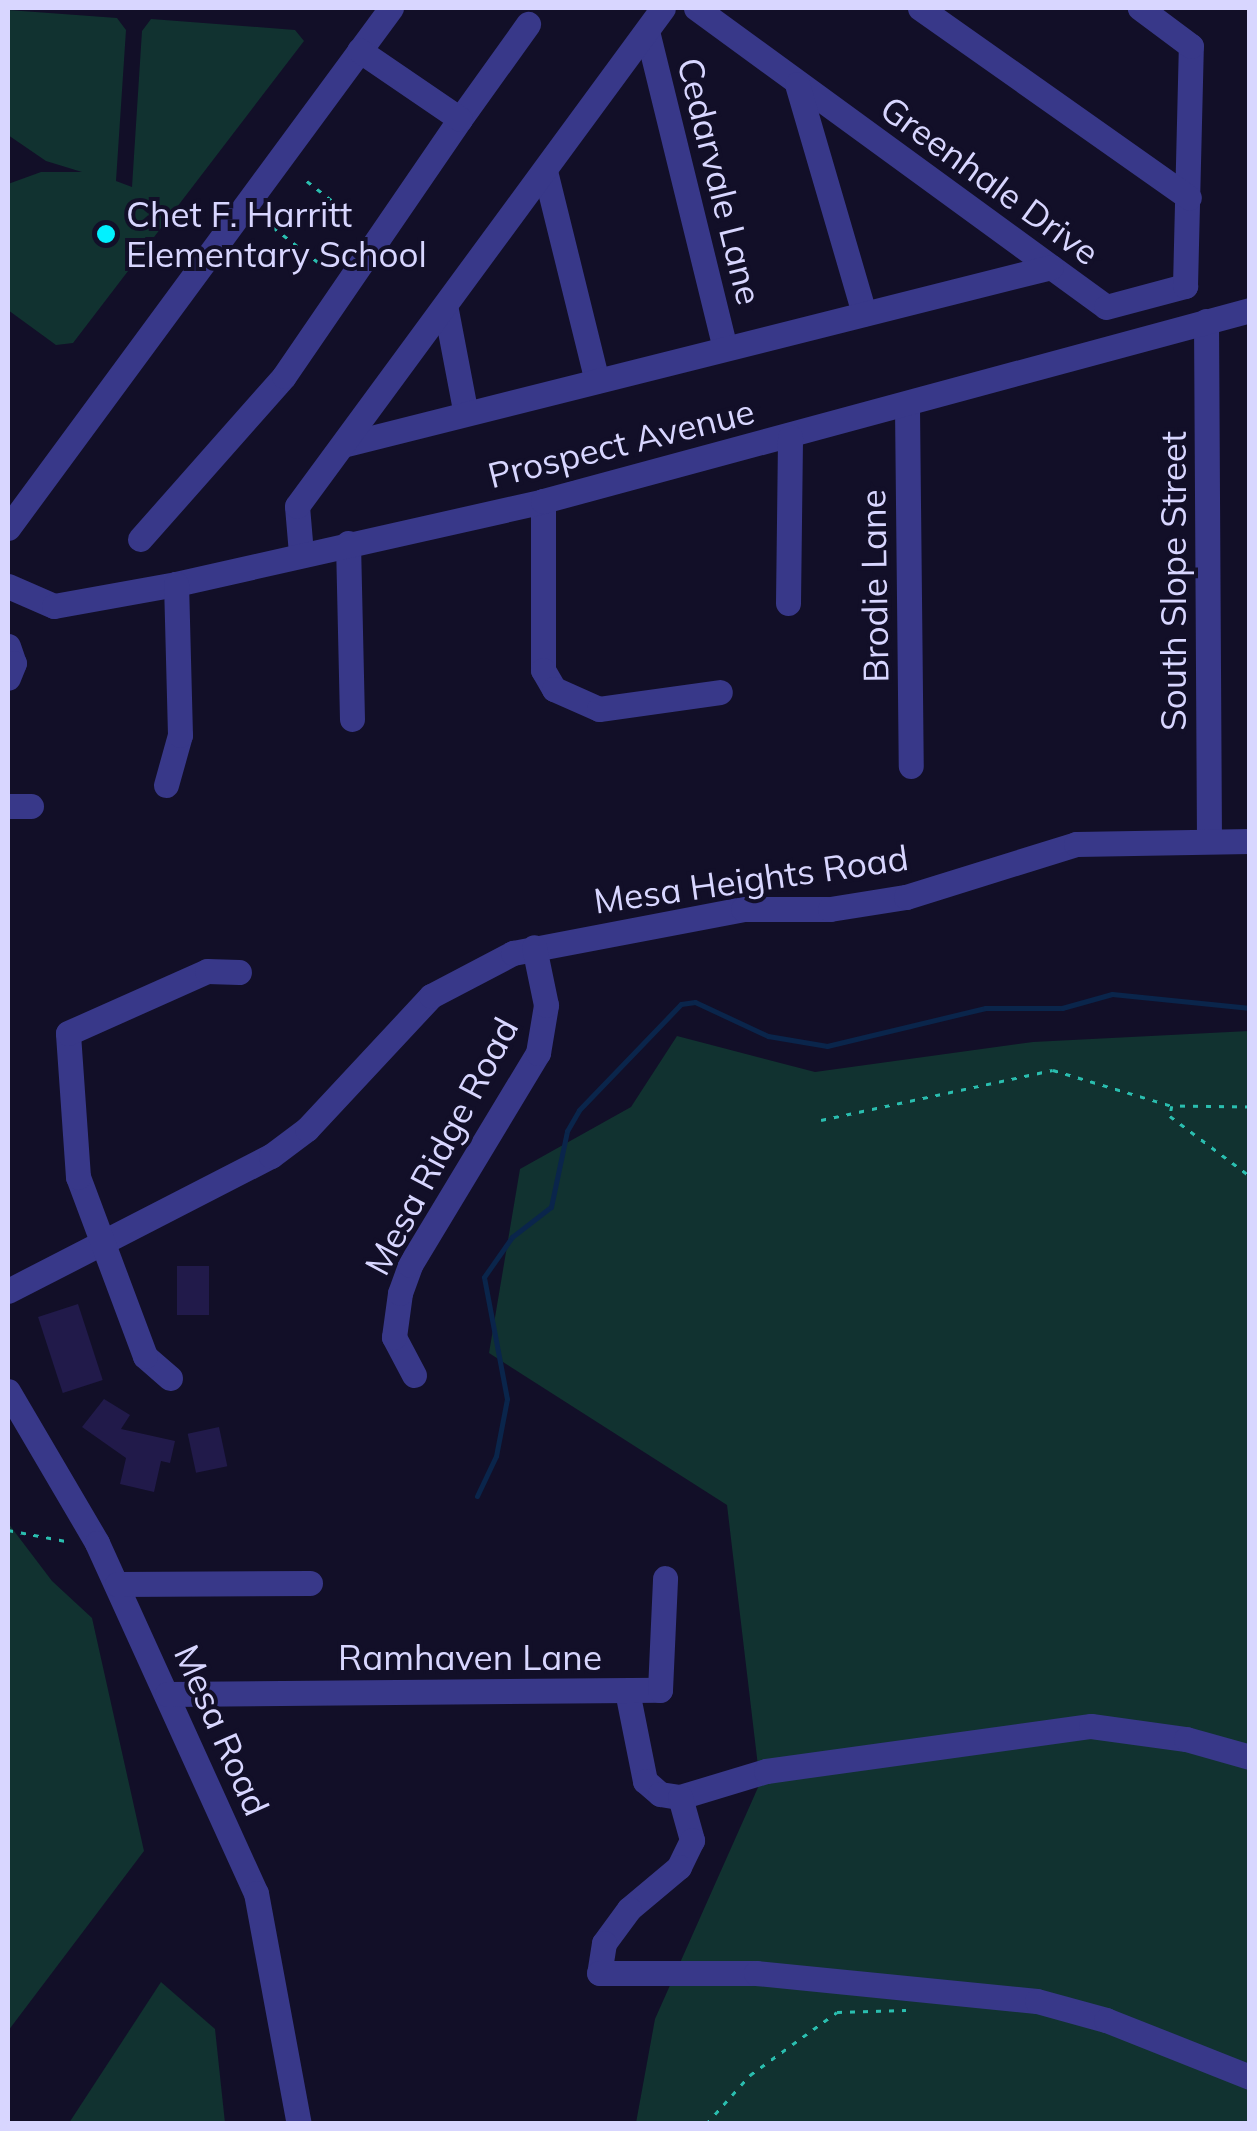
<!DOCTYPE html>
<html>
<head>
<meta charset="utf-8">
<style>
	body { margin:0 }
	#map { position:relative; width:1257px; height:2131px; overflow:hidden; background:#120f28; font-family:Mulish,sans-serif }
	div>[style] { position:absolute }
	.green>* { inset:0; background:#113230 }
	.stream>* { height:5px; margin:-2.5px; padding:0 2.5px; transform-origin:2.5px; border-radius:2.5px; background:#0a254b }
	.building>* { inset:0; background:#211a4a; transform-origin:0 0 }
	.path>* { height:2.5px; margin-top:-1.25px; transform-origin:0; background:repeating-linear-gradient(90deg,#2abeaf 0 5px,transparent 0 13px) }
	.minor>* { height:25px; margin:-12.5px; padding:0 12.5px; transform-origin:12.5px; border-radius:12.5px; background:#383889 }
	.dots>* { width:28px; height:28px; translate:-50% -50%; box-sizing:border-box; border:5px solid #120f28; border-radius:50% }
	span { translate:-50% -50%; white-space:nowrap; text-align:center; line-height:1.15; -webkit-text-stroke:8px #120f28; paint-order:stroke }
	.street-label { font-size:35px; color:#d8d6ff }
	.poi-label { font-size:35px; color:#d8d6ff }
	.left { translate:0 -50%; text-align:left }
	.frame { position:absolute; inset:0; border:10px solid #d8d6ff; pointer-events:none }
</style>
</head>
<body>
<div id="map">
	<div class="green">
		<div style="clip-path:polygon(8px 10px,117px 18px,126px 30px,116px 181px,132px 187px,142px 31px,151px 19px,295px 30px,304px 41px,73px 343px,56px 345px,8px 310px,8px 184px,41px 172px,82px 172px,46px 161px,8px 135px)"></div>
		<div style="clip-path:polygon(1249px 1031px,1249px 2123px,636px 2123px,655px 2019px,760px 1783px,727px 1505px,489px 1353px,520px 1169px,631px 1107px,677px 1036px,815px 1072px,1033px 1042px)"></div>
		<div style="clip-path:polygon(8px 1523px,52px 1581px,92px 1618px,144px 1851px,8px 2031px)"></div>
		<div style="clip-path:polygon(161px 1982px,215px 2029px,225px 2123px,69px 2123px)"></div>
	</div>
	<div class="stream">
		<div style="left:477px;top:1496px;width:44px;rotate:-64.6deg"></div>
		<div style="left:496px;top:1456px;width:58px;rotate:-79.1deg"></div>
		<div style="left:507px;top:1399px;width:124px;rotate:-100.7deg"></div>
		<div style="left:484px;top:1277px;width:49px;rotate:-55deg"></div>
		<div style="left:512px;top:1237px;width:49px;rotate:-37.6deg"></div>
		<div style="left:551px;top:1207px;width:78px;rotate:-78.1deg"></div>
		<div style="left:567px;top:1131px;width:24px;rotate:-60deg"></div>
		<div style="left:579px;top:1110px;width:147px;rotate:-46.1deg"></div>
		<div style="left:681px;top:1004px;width:14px;rotate:-8deg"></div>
		<div style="left:695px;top:1002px;width:81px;rotate:25deg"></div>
		<div style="left:768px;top:1036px;width:60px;rotate:9.6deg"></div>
		<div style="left:827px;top:1046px;width:163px;rotate:-13.5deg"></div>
		<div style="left:985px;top:1008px;width:77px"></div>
		<div style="left:1062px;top:1008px;width:52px;rotate:-15.6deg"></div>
		<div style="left:1112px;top:994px;width:139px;rotate:5.8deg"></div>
	</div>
	<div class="building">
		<div style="left:177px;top:1266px;width:32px;height:49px"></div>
		<div style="left:78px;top:1304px;width:80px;height:42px;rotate:72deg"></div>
		<div style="clip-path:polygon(104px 1399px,130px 1415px,121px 1429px,175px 1441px,170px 1463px,161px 1461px,154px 1492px,120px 1484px,126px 1458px,82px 1427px)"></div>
		<div style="left:219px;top:1427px;width:40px;height:32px;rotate:78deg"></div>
	</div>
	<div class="path">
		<div style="left:307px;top:181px;width:37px;rotate:38deg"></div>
		<div style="left:273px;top:227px;width:57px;rotate:37.9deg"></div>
		<div style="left:1250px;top:1107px;width:78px;rotate:-179.3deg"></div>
		<div style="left:1172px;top:1106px;width:10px;rotate:101deg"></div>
		<div style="left:1170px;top:1116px;width:100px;rotate:36.9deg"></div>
		<div style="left:821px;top:1120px;width:237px;rotate:-12.2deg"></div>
		<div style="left:1053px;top:1070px;width:124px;rotate:16.8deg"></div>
		<div style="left:8px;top:1530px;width:64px;rotate:10.8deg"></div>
		<div style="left:706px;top:2124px;width:66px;rotate:-48.1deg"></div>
		<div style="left:750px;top:2075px;width:107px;rotate:-35.9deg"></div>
		<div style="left:837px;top:2012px;width:69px;rotate:-1.7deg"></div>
	</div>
	<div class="minor">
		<div style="left:696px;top:8px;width:507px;rotate:36.1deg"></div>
		<div style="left:1106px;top:307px;width:82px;rotate:-14.9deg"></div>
		<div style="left:1185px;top:286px;width:240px;rotate:-88.6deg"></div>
		<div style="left:1191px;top:46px;width:64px;rotate:-143.3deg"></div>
		<div style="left:920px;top:8px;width:329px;rotate:35.2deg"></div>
		<div style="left:647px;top:31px;width:326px;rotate:76.2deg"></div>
		<div style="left:797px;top:84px;width:239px;rotate:73.7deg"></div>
		<div style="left:460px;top:119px;width:117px;rotate:-54.4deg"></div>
		<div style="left:545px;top:171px;width:216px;rotate:76.1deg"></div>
		<div style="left:446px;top:310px;width:102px;rotate:79.2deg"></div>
		<div style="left:1206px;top:321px;width:520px;rotate:89.67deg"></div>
		<div style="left:907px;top:407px;width:359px;rotate:89.4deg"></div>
		<div style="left:343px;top:445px;width:730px;rotate:-14.11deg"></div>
		<div style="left:543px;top:501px;width:169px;rotate:90deg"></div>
		<div style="left:543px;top:670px;width:22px;rotate:60deg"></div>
		<div style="left:554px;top:689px;width:49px;rotate:24deg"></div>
		<div style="left:599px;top:709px;width:122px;rotate:-8deg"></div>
		<div style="left:8px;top:528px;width:646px;rotate:-53.63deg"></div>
		<div style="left:140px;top:539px;width:217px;rotate:-48.5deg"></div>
		<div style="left:284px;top:376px;width:311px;rotate:-55.6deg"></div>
		<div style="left:460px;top:119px;width:122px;rotate:-145.7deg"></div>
		<div style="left:348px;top:543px;width:176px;rotate:88.7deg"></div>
		<div style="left:301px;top:553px;width:47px;rotate:-94.9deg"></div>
		<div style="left:297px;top:506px;width:618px;rotate:-53.69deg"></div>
		<div style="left:8px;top:586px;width:50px;rotate:23.5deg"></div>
		<div style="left:54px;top:606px;width:124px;rotate:-10.2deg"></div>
		<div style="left:176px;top:584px;width:376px;rotate:-12.7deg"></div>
		<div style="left:543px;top:501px;width:732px;rotate:-15.12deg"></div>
		<div style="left:788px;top:603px;width:166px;rotate:-89.3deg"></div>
		<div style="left:8px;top:646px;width:18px;rotate:71deg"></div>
		<div style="left:14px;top:663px;width:16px;rotate:112deg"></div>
		<div style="left:166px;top:785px;width:52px;rotate:-74.4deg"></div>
		<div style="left:180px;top:735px;width:151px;rotate:-91.5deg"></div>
		<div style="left:8px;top:806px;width:23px"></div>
		<div style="left:8px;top:1291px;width:296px;rotate:-27.2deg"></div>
		<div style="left:271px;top:1156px;width:45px;rotate:-36.9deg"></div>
		<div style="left:307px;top:1129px;width:182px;rotate:-47deg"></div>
		<div style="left:431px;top:996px;width:93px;rotate:-27.7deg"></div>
		<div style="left:513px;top:953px;width:234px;rotate:-10.8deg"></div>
		<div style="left:743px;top:909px;width:87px"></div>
		<div style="left:830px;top:909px;width:77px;rotate:-9deg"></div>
		<div style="left:906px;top:897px;width:178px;rotate:-17.3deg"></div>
		<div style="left:1076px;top:844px;width:174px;rotate:-1deg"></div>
		<div style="left:414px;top:1375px;width:43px;rotate:-117.8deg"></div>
		<div style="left:394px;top:1337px;width:44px;rotate:-82.2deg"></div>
		<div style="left:400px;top:1293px;width:30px;rotate:-70deg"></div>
		<div style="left:410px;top:1265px;width:248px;rotate:-58.9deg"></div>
		<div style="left:538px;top:1053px;width:49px;rotate:-80.5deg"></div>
		<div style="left:546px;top:1005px;width:59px;rotate:-101.7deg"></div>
		<div style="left:170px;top:1378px;width:33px;rotate:-139deg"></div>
		<div style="left:145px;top:1356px;width:191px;rotate:-110.5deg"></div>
		<div style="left:78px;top:1177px;width:144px;rotate:-94deg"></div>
		<div style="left:68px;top:1033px;width:152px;rotate:-24deg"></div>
		<div style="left:207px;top:971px;width:32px;rotate:2deg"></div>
		<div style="left:8px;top:1391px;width:176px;rotate:59.6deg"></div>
		<div style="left:97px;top:1543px;width:384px;rotate:65.6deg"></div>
		<div style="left:256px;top:1893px;width:235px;rotate:79.5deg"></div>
		<div style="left:117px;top:1584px;width:193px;rotate:-0.3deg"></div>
		<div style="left:627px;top:1691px;width:92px;rotate:78.7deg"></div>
		<div style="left:645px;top:1781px;width:20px;rotate:41deg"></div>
		<div style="left:660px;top:1794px;width:20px;rotate:9deg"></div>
		<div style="left:680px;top:1797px;width:90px;rotate:-16.8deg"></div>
		<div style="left:766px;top:1771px;width:328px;rotate:-7.9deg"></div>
		<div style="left:1091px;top:1726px;width:96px;rotate:7.8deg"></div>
		<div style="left:1186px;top:1739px;width:66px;rotate:15.7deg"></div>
		<div style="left:167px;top:1694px;width:493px;rotate:-0.5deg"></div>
		<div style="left:660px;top:1690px;width:112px;rotate:-87.4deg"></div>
		<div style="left:680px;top:1797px;width:45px;rotate:74.4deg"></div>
		<div style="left:692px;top:1840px;width:30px;rotate:116deg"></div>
		<div style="left:679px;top:1867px;width:65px;rotate:140deg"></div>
		<div style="left:629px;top:1909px;width:42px;rotate:126.3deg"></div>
		<div style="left:604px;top:1943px;width:30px;rotate:99deg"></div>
		<div style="left:599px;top:1973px;width:157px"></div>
		<div style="left:756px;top:1973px;width:282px;rotate:5.7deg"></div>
		<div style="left:1037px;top:2001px;width:72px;rotate:15.4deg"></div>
		<div style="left:1106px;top:2020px;width:155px;rotate:21.6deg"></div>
	</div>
	<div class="dots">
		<div style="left:106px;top:234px;background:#02f1ff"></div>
	</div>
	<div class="street-label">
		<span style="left:990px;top:180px;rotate:36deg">Greenhale Drive</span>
		<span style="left:720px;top:181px;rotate:76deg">Cedarvale Lane</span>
		<span style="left:621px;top:443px;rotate:-14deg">Prospect Avenue</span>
		<span style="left:1173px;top:581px;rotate:-90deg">South Slope Street</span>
		<span style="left:874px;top:586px;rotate:-91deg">Brodie Lane</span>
		<span style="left:751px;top:879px;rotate:-8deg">Mesa Heights Road</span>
		<span style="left:441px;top:1146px;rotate:-62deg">Mesa Ridge Road</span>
		<span style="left:470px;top:1657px">Ramhaven Lane</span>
		<span style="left:222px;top:1730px;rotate:66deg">Mesa Road</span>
	</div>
	<div class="poi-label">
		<span class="left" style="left:126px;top:234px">Chet F. Harritt<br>Elementary School</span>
	</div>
	<div class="frame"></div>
</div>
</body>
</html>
